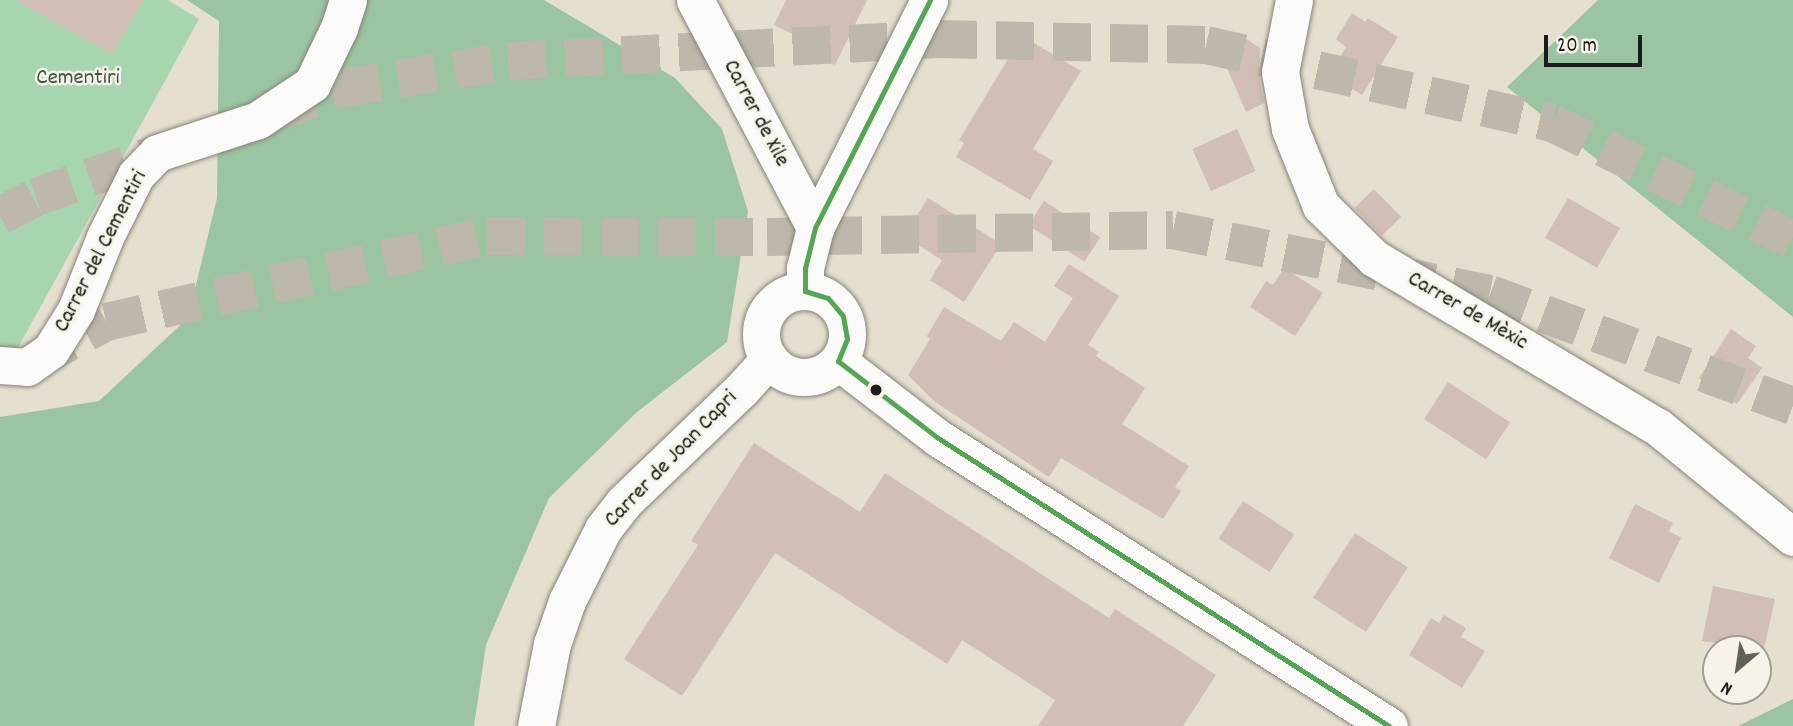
<!DOCTYPE html>
<html>
<head>
<meta charset="utf-8">
<style>
	body { margin:0 }
	#map { position:relative; width:1793px; height:726px; overflow:hidden; background:#e5dfcf; font-family:Dekko,sans-serif }
	div>[style] { position:absolute }
	.green>* { inset:0; background:#a7d5af }
	.forest>* { inset:0; background:#9bc5a2 }
	.building>* { inset:0; background:#d1beb4; transform-origin:0 0 }
	.highway-tunnel>* { height:38px; margin-top:-19px; transform-origin:0; background:repeating-linear-gradient(90deg,#bdb8ab 0 38px,transparent 0 57px) }
	.roads { filter:drop-shadow(0 0 2px #87847b) drop-shadow(0 0 2px #87847b) }
	.street>* { height:37px; margin:-18.5px; padding:0 18.5px; transform-origin:18.5px; border-radius:18.5px; background:#fbfaf8 }
	.street>.ring { margin:-18.5px; padding:0; box-sizing:content-box; background:none; border:37px solid #fbfaf8; border-radius:50% }
	.bus-1>* { height:5px; margin:-2.5px; padding:0 2.5px; transform-origin:2.5px; border-radius:2.5px; background:#53a653 }
	.dots>* { width:19px; height:19px; translate:-50% -50%; box-sizing:border-box; border:4px solid #f7f3e8; border-radius:50% }
	span { translate:-50% -50%; white-space:nowrap; text-align:center; line-height:1.15; -webkit-text-stroke:5px #f7f3e8; paint-order:stroke }
	.park-label { font-size:23px; color:#3b5a46 }
	.street-label { font-size:23px; color:#1c1c1c }
	.north { position:absolute; left:1702px; top:635px; width:70px; height:70px; box-sizing:border-box; background:#f7f3e8; border:2px solid #9f9d96; border-radius:50%; rotate:209deg; font-size:19px; font-weight:700; line-height:28px; text-align:center; color:#1c1c1c }
	.north::after { content:''; display:block; margin:auto; width:24px; height:32px; background:#62605b; clip-path:polygon(50% 0,100% 100%,50% 72%,0 100%) }
	.scale { position:absolute; left:1544px; top:35px; width:98px; height:32px; box-sizing:border-box; border:4px solid #1c1c1c; border-top:0; padding-left:9px; font-size:21px; line-height:24px; white-space:nowrap; color:#1c1c1c; -webkit-text-stroke:5px #f7f3e8; paint-order:stroke }
</style>
</head>
<body>
<div id="map">
	<div class="green">
		<div style="clip-path:polygon(0 0,168px 0,199px 19px,9px 364px,0 358px)"></div>
	</div>
	<div class="forest">
		<div style="clip-path:polygon(187px 0,544px 0,675px 78px,722px 129px,748px 211px,727px 342px,637px 412px,549px 498px,486px 645px,474px 726px,0 726px,0 417px,99px 401px,188px 318px,217px 198px,219px 21px)"></div>
		<div style="clip-path:polygon(1598px 0,1793px 0,1793px 317px,1507px 87px)"></div>
		<div style="clip-path:polygon(1793px 699px,1793px 726px,1738px 726px)"></div>
	</div>
	<div class="building">
		<div style="clip-path:polygon(16px 0,143px 0,112px 54px)"></div>
		<div style="clip-path:polygon(786px 0,867px 0,835px 65px,802px 49px,807px 41px,774px 25px)"></div>
		<div style="clip-path:polygon(1352px 13px,1365px 22px,1368px 18px,1398px 37px,1362px 95px,1340px 82px,1348px 69px,1337px 62px,1346px 47px,1336px 39px)"></div>
		<div style="clip-path:polygon(1022px 36px,1081px 71px,1033px 149px,1053px 161px,1030px 200px,956px 157px,964px 143px,959px 140px)"></div>
		<div style="clip-path:polygon(1242px 36px,1260px 48px,1259px 76px,1264px 103px,1246px 112px,1224px 61px)"></div>
		<div style="left:1237px;top:129px;width:46px;height:49px;rotate:66deg"></div>
		<div style="left:1374px;top:189px;width:39px;height:27px;rotate:46deg"></div>
		<div style="clip-path:polygon(928px 198px,1001px 244px,964px 302px,930px 280px,942px 260px,904px 236px)"></div>
		<div style="left:1568px;top:198px;width:60px;height:46px;rotate:30deg"></div>
		<div style="left:1044px;top:201px;width:67px;height:29px;rotate:33deg"></div>
		<div style="clip-path:polygon(1069px 264px,1119px 296px,1088px 345px,1099px 352px,1096px 356px,1145px 388px,1122px 424px,1189px 466px,1175px 487px,1181px 491px,1163px 519px,1061px 458px,1049px 477px,935px 402px,908px 375px,930px 339px,927px 336px,944px 307px,1001px 341px,1014px 322px,1045px 342px,1073px 298px,1054px 286px)"></div>
		<div style="clip-path:polygon(1284px 268px,1323px 293px,1295px 336px,1250px 307px,1266px 281px,1273px 285px)"></div>
		<div style="clip-path:polygon(1731px 329px,1756px 346px,1748px 358px,1762px 368px,1737px 404px,1699px 378px)"></div>
		<div style="left:1448px;top:382px;width:74px;height:44px;rotate:33deg"></div>
		<div style="clip-path:polygon(754px 443px,860px 512px,885px 473px,1109px 618px,1115px 609px,1216px 675px,1183px 726px,1038px 726px,1055px 700px,962px 640px,947px 664px,775px 553px,682px 696px,624px 659px,698px 545px,691px 541px)"></div>
		<div style="left:1243px;top:501px;width:61px;height:45px;rotate:33deg"></div>
		<div style="clip-path:polygon(1635px 504px,1673px 523px,1669px 531px,1681px 538px,1659px 583px,1609px 558px)"></div>
		<div style="left:1355px;top:533px;width:63px;height:77px;rotate:33deg"></div>
		<div style="clip-path:polygon(1713px 586px,1775px 599px,1763px 653px,1758px 652px,1758px 649px,1702px 641px)"></div>
		<div style="clip-path:polygon(1444px 615px,1466px 628px,1461px 637px,1485px 651px,1462px 688px,1409px 655px,1431px 618px,1439px 623px)"></div>
	</div>
	<div class="highway-tunnel">
		<div style="left:277px;top:111px;width:69px;rotate:-19.5deg"></div>
		<div style="left:342px;top:88px;width:168px;rotate:-9.2deg"></div>
		<div style="left:508px;top:61px;width:432px;rotate:-2.9deg"></div>
		<div style="left:939px;top:39px;width:267px;rotate:1.3deg"></div>
		<div style="left:1206px;top:45px;width:355px;rotate:12.7deg"></div>
		<div style="left:1552px;top:123px;width:268px;rotate:25.9deg"></div>
		<div style="left:0;top:216px;width:41px;rotate:-27.8deg"></div>
		<div style="left:36px;top:197px;width:139px;rotate:-19.7deg"></div>
		<div style="left:36px;top:360px;width:80px;rotate:-28.5deg"></div>
		<div style="left:106px;top:322px;width:391px;rotate:-12.7deg"></div>
		<div style="left:487px;top:236px;width:280px;rotate:0.2deg"></div>
		<div style="left:767px;top:237px;width:406px;rotate:-1deg"></div>
		<div style="left:1173px;top:230px;width:323px;rotate:11.4deg"></div>
		<div style="left:1490px;top:294px;width:323px;rotate:20.3deg"></div>
	</div>
	<div class="roads">
		<div class="street">
			<div style="left:695px;top:0;width:258px;rotate:62.2deg"></div>
			<div style="left:1294px;top:0;width:73px;rotate:101deg"></div>
			<div style="left:1280px;top:72px;width:58px;rotate:80deg"></div>
			<div style="left:1290px;top:129px;width:83px;rotate:68.1deg"></div>
			<div style="left:1321px;top:206px;width:74px;rotate:44.5deg"></div>
			<div style="left:1374px;top:258px;width:330px;rotate:30.8deg"></div>
			<div style="left:1658px;top:427px;width:174px;rotate:39.2deg"></div>
			<div style="left:805px;top:291px;width:23px;rotate:-90deg"></div>
			<div style="left:805px;top:268px;width:41px;rotate:-76deg"></div>
			<div style="left:815px;top:228px;width:255px;rotate:-63.4deg"></div>
			<div class="ring" style="left:761px;top:291px;width:49px;height:49px"></div>
			<div style="left:838px;top:361px;width:126px;rotate:37.6deg"></div>
			<div style="left:938px;top:438px;width:535px;rotate:32.56deg"></div>
			<div style="left:0;top:365px;width:27px;rotate:4deg"></div>
			<div style="left:27px;top:367px;width:29px;rotate:-35deg"></div>
			<div style="left:51px;top:350px;width:47px;rotate:-58deg"></div>
			<div style="left:76px;top:310px;width:79px;rotate:-68.3deg"></div>
			<div style="left:105px;top:237px;width:69px;rotate:-63.4deg"></div>
			<div style="left:136px;top:175px;width:30px;rotate:-46deg"></div>
			<div style="left:157px;top:153px;width:106px;rotate:-18.1deg"></div>
			<div style="left:258px;top:120px;width:65px;rotate:-33.7deg"></div>
			<div style="left:312px;top:84px;width:62px;rotate:-64.3deg"></div>
			<div style="left:339px;top:28px;width:29px;rotate:-72deg"></div>
			<div style="left:536px;top:726px;width:84px;rotate:-79deg"></div>
			<div style="left:552px;top:644px;width:46px;rotate:-70.8deg"></div>
			<div style="left:567px;top:601px;width:80px;rotate:-63.4deg"></div>
			<div style="left:603px;top:529px;width:33px;rotate:-52deg"></div>
			<div style="left:623px;top:503px;width:163px;rotate:-43.8deg"></div>
			<div style="left:741px;top:390px;width:42px;rotate:-47.9deg"></div>
		</div>
	</div>
	<div class="bus-1">
		<div style="left:930px;top:0;width:255px;rotate:116.8deg"></div>
		<div style="left:815px;top:228px;width:41px;rotate:104deg"></div>
		<div style="left:805px;top:268px;width:23px;rotate:90deg"></div>
		<div style="left:805px;top:291px;width:24px;rotate:17deg"></div>
		<div style="left:828px;top:298px;width:23px;rotate:50deg"></div>
		<div style="left:843px;top:316px;width:23px;rotate:80deg"></div>
		<div style="left:847px;top:339px;width:24px;rotate:112deg"></div>
		<div style="left:838px;top:361px;width:126px;rotate:37.6deg"></div>
		<div style="left:938px;top:438px;width:535px;rotate:32.56deg"></div>
	</div>
	<div class="dots">
		<div style="left:876px;top:390px;background:#1c1c1c"></div>
	</div>
	<div class="park-label">
		<span style="left:78px;top:79px">Cementiri</span>
	</div>
	<div class="street-label">
		<span style="left:755px;top:114px;rotate:62deg">Carrer de Xile</span>
		<span style="left:102px;top:252px;rotate:-63deg">Carrer del Cementiri</span>
		<span style="left:1467px;top:312px;rotate:30deg">Carrer de Mèxic</span>
		<span style="left:672px;top:460px;rotate:-46deg">Carrer de Joan Capri</span>
	</div>
	<div class="north">N</div>
	<div class="scale">20 m</div>
</div>
</body>
</html>
